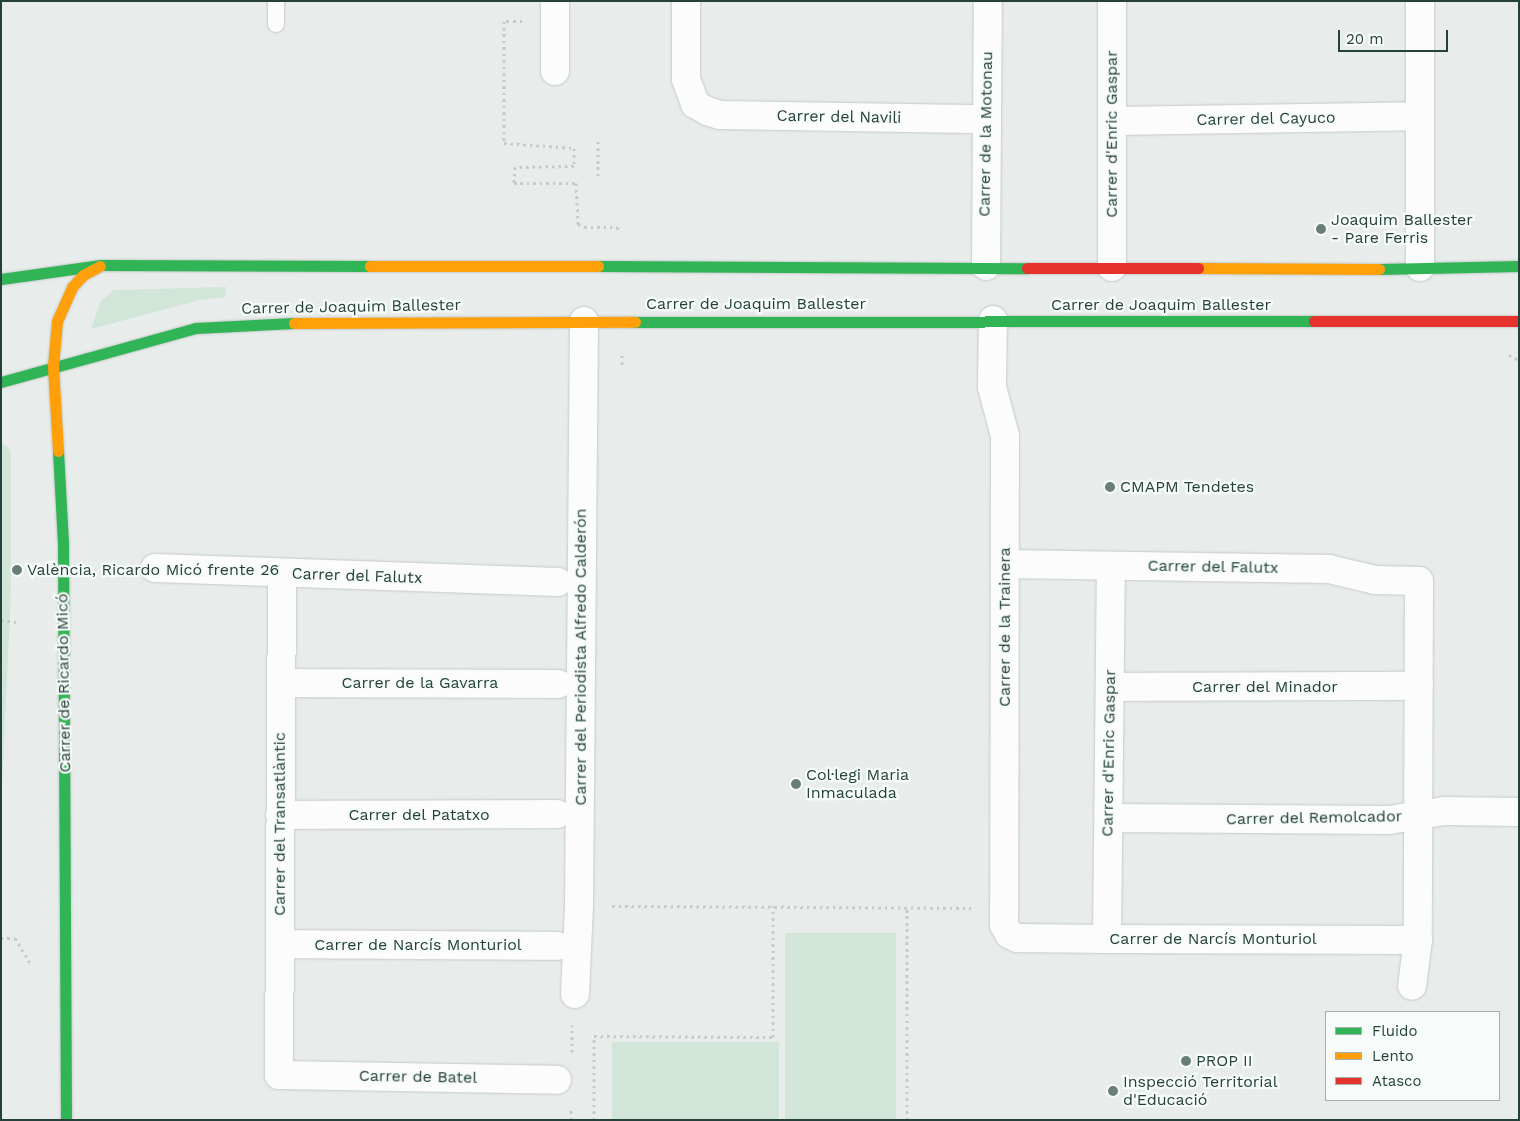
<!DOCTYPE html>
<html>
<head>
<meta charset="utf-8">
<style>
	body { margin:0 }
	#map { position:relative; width:1520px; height:1121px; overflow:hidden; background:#e8edeb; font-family:"Work Sans",sans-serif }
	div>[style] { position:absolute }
	.green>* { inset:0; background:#d1e6d8; transform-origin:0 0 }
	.path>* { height:3px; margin-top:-1.5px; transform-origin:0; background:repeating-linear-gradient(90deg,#c3ccca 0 2.5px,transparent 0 6.5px) }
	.roads { filter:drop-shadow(0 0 1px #c5cac8) drop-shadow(0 0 1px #c5cac8) }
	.lane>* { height:16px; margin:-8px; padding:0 8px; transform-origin:8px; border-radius:8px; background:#fcfcfc }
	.street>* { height:28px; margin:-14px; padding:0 14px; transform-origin:14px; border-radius:14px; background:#fcfcfc }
	.fast>* { height:11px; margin:-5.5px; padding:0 5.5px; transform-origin:5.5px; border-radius:5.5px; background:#30b455 }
	.slow>* { height:11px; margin:-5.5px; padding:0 5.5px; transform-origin:5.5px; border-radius:5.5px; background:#ff9f0a }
	.jam>* { height:11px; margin:-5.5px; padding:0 5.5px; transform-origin:5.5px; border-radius:5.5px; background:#e5322d }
	.dots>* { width:14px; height:14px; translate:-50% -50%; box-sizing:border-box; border:2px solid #f7fbf9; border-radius:50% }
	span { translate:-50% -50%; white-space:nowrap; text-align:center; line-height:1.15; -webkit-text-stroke:4.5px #f7fbf9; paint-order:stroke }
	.street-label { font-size:16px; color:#24423a }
	.poi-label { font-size:16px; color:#24423a }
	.left { translate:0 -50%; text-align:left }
	.frame { position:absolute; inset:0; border:2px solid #24423a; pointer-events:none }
	.legend { position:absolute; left:1325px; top:1011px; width:175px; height:90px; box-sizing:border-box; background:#f7fbf9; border:1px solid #a3b1ad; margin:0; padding:6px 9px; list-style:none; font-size:15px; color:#24423a }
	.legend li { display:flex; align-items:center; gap:10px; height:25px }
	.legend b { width:25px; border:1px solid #a3b1ad }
	.scale { position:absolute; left:1338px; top:30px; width:110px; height:22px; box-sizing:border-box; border:2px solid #24423a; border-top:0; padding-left:6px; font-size:15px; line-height:18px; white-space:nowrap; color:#24423a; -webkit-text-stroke:4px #f7fbf9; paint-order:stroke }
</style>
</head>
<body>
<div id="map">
	<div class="green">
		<div style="clip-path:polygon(226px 287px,225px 297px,200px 300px,91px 329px,100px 302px,114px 290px)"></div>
		<div style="clip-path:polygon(1px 442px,11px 450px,11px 592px,1px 805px)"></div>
		<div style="left:785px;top:933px;width:111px;height:187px"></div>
		<div style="left:612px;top:1042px;width:167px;height:78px"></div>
	</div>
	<div class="path">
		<div style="left:522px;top:21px;width:18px;rotate:180deg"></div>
		<div style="left:504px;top:21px;width:122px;rotate:90deg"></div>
		<div style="left:504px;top:143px;width:70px;rotate:4.1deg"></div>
		<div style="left:574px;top:148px;width:18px;rotate:90deg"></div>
		<div style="left:574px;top:166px;width:59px;rotate:179deg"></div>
		<div style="left:515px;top:167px;width:16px;rotate:94deg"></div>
		<div style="left:514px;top:183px;width:62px"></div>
		<div style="left:576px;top:183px;width:41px;rotate:87.2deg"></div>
		<div style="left:578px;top:224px;width:7px;rotate:27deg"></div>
		<div style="left:584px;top:227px;width:33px"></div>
		<div style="left:617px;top:227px;width:7px;rotate:63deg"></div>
		<div style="left:598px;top:141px;width:37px;rotate:90deg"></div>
		<div style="left:622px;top:355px;width:11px;rotate:90deg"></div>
		<div style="left:1509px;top:355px;width:11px;rotate:27deg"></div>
		<div style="left:1px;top:620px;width:16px;rotate:7deg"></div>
		<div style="left:612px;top:906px;width:359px;rotate:0.3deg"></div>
		<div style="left:1px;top:938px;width:14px"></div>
		<div style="left:15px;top:938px;width:31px;rotate:59deg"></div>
		<div style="left:572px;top:1052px;width:27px;rotate:-90deg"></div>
		<div style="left:571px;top:1120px;width:12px;rotate:-90deg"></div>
		<div style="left:594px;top:1120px;width:84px;rotate:-90deg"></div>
		<div style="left:594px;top:1036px;width:179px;rotate:0.3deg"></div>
		<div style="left:773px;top:1037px;width:131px;rotate:-90deg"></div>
		<div style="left:907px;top:1120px;width:212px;rotate:-90deg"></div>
	</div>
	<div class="roads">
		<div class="lane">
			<div style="left:276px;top:24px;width:23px;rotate:-90deg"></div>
		</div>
		<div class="street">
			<div style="left:555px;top:1px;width:70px;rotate:90deg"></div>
			<div style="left:686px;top:1px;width:78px;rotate:90deg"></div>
			<div style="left:686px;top:79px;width:27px;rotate:70deg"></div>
			<div style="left:695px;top:104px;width:14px;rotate:30deg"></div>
			<div style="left:707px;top:111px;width:14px;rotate:17deg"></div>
			<div style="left:720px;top:115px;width:266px;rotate:0.9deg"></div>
			<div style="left:1420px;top:1px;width:266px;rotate:90deg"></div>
			<div style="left:1112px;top:121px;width:308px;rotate:-0.9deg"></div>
			<div style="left:986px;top:266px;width:265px;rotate:-89.6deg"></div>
			<div style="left:1112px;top:267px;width:266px;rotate:-90deg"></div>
			<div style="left:993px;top:320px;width:67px;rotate:90.9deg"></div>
			<div style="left:992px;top:387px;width:51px;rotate:75.1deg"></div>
			<div style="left:1005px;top:436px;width:472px;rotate:90.1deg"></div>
			<div style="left:1004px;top:908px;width:17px;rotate:90deg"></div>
			<div style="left:1004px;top:925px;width:10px;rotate:61deg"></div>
			<div style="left:1009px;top:934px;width:9px;rotate:27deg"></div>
			<div style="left:1017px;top:938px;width:90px;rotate:0.6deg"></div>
			<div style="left:1107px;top:939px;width:311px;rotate:0.2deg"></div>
			<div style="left:1005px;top:564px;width:324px;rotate:0.9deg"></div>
			<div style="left:1329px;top:569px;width:47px;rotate:13.4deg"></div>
			<div style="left:1375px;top:580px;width:44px;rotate:1.3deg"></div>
			<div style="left:1419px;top:581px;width:359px;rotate:90.2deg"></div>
			<div style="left:1418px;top:940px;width:46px;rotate:97.4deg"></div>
			<div style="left:155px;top:568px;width:403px;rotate:2deg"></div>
			<div style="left:282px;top:573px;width:502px;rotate:90.34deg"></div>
			<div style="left:279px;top:1075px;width:278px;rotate:1deg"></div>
			<div style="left:281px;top:683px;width:277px;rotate:0.2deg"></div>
			<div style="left:1110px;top:687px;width:309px;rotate:-0.2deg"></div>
			<div style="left:280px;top:815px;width:277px;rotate:-0.2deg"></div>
			<div style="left:1109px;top:818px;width:280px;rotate:0.4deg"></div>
			<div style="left:1389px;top:820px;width:56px;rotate:-9.3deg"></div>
			<div style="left:1444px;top:811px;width:75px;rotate:0.8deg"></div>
			<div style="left:1107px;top:939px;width:373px;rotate:-89.4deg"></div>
			<div style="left:280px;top:944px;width:277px;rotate:0.4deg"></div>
			<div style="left:575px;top:994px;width:89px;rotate:-87.4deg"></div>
			<div style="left:579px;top:905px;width:584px;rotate:-89.51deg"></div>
		</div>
		<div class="fast">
			<div style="left:598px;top:266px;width:429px;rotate:0.3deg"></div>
			<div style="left:1379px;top:269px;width:140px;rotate:-1.2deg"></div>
			<div style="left:1px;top:279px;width:101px;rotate:-8deg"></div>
			<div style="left:101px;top:265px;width:269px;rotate:0.2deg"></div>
			<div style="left:635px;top:322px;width:679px;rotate:-0.08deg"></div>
			<div style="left:1px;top:382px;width:202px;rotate:-15.5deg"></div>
			<div style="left:196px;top:328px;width:98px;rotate:-2.9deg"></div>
			<div style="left:58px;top:451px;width:91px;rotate:86.9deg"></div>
			<div style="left:63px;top:542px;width:578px;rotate:89.7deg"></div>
		</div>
		<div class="slow">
			<div style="left:370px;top:266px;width:228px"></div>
			<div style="left:1198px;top:268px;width:181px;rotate:0.3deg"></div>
			<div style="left:294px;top:323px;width:341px;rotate:-0.2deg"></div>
			<div style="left:58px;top:451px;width:85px;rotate:-93.4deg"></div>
			<div style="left:53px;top:366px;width:45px;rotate:-84.9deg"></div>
			<div style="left:57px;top:321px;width:37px;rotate:-66deg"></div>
			<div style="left:72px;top:287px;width:16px;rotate:-47deg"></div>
			<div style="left:83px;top:275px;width:19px;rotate:-28deg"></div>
		</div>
		<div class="jam">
			<div style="left:1027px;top:268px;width:171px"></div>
			<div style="left:1314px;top:321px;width:205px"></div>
		</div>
	</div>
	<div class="dots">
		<div style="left:1321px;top:229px;background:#697e78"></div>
		<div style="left:1110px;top:487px;background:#697e78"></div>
		<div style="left:17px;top:570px;background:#697e78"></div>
		<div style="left:796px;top:784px;background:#697e78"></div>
		<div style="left:1186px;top:1061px;background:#697e78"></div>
		<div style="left:1113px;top:1091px;background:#697e78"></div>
	</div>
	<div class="street-label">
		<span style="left:839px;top:117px;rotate:1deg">Carrer del Navili</span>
		<span style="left:1266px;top:119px;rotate:-1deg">Carrer del Cayuco</span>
		<span style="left:986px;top:134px;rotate:-89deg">Carrer de la Motonau</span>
		<span style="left:1112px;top:134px;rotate:-90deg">Carrer d'Enric Gaspar</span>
		<span style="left:756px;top:304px">Carrer de Joaquim Ballester</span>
		<span style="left:1161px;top:305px">Carrer de Joaquim Ballester</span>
		<span style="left:351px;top:307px;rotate:-1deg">Carrer de Joaquim Ballester</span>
		<span style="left:1213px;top:567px;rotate:1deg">Carrer del Falutx</span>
		<span style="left:357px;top:576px;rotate:2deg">Carrer del Falutx</span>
		<span style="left:1005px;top:627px;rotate:-90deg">Carrer de la Trainera</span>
		<span style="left:581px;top:657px;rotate:-90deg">Carrer del Periodista Alfredo Calderón</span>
		<span style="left:64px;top:683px;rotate:-91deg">Carrer de Ricardo Micó</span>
		<span style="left:420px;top:683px">Carrer de la Gavarra</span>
		<span style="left:1265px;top:687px">Carrer del Minador</span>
		<span style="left:1109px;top:753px;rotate:-89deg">Carrer d'Enric Gaspar</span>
		<span style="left:419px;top:815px">Carrer del Patatxo</span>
		<span style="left:1314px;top:818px;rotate:-1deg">Carrer del Remolcador</span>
		<span style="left:280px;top:824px;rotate:-90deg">Carrer del Transatlàntic</span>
		<span style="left:1213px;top:939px">Carrer de Narcís Monturiol</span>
		<span style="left:418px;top:945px">Carrer de Narcís Monturiol</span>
		<span style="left:418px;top:1077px;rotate:1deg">Carrer de Batel</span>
	</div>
	<div class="poi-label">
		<span class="left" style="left:1331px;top:229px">Joaquim Ballester<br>- Pare Ferris</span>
		<span class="left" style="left:1120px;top:487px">CMAPM Tendetes</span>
		<span class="left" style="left:27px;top:570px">València, Ricardo Micó frente 26</span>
		<span class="left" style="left:806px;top:784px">Col·legi Maria<br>Inmaculada</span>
		<span class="left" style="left:1196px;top:1061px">PROP II</span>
		<span class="left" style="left:1123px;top:1091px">Inspecció Territorial<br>d'Educació</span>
	</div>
	<div class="frame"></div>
	<ul class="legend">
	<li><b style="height:6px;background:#30b455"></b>Fluido</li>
	<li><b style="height:6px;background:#ff9f0a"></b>Lento</li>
	<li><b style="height:6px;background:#e5322d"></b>Atasco</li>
	</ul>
	<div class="scale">20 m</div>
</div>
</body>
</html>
